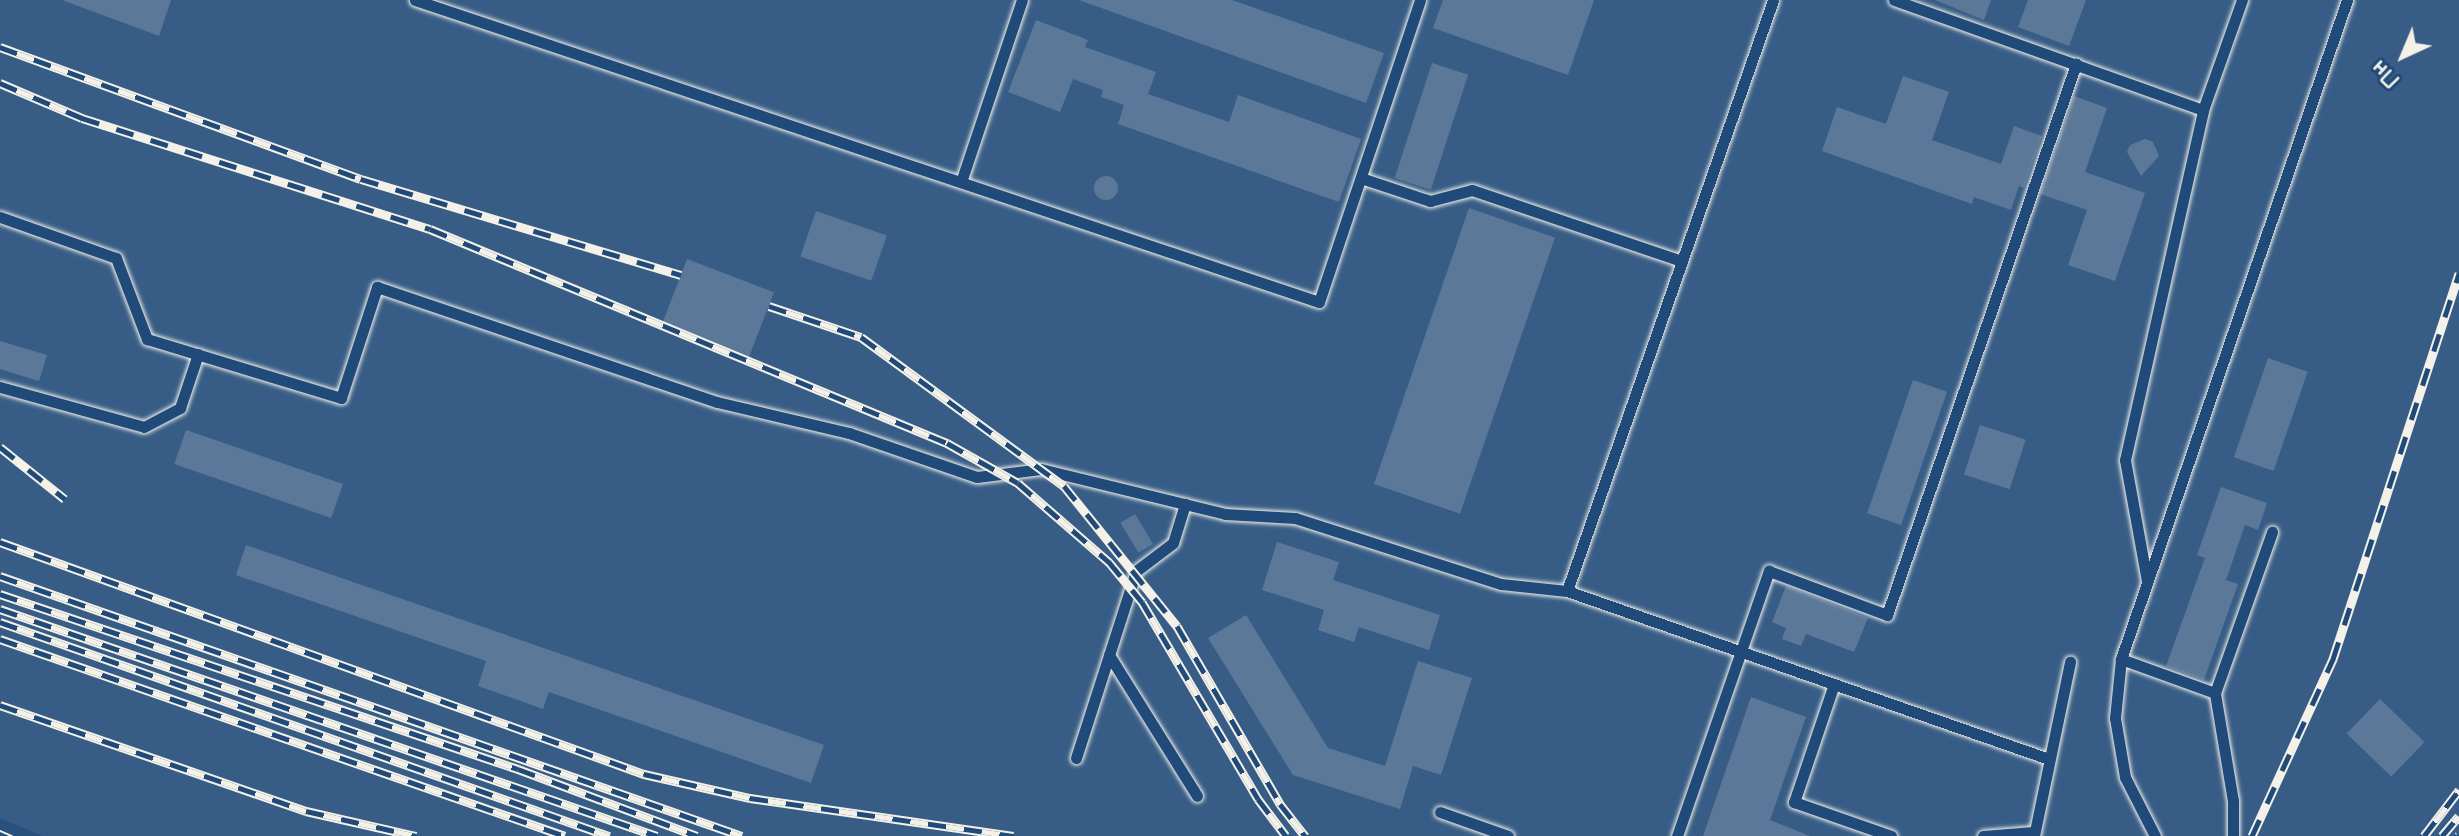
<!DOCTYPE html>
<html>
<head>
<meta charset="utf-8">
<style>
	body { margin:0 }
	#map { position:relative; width:2459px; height:836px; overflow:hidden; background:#28517e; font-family:"Balsamiq Sans",sans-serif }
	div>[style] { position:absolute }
	.built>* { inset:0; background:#375d86 }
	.building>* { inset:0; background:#5b7899; transform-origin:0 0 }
	.round { border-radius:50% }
	.roads { filter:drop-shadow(0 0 2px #f4f1e8) drop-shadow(0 0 2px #f4f1e8) }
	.service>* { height:11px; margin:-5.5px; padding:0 5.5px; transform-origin:5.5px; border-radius:5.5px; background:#1f4a7a }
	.tram>* { height:2px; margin:-1px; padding:0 1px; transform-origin:1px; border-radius:1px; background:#f4f1e8 }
	.rail>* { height:9px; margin-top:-4.5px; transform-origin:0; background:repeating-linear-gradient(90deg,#1f4a7a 0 18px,#f4f1e8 0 36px); box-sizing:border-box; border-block:2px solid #f4f1e8 }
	span { translate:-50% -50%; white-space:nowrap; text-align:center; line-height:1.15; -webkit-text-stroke:6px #1f4a7a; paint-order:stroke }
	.north { position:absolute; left:2363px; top:16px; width:80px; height:80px; -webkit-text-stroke:6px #1f4a7a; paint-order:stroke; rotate:224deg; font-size:22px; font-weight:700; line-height:32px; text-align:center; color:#f4f1e8 }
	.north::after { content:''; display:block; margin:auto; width:28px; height:36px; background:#f4f1e8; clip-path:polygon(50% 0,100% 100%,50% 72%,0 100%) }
</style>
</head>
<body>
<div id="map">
	<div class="built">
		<div style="clip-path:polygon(0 0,2459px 0,2459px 836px,42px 836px,0 818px)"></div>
	</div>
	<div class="building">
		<div style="clip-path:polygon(62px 0,171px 0,159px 36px)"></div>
		<div style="clip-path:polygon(1079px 0,1232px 0,1384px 53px,1366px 103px)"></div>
		<div style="clip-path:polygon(1443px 0,1594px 0,1568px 75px,1433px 28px)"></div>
		<div style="clip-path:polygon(1935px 0,1991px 0,1984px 20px)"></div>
		<div style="clip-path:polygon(2028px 0,2086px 0,2069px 46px,2018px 27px)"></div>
		<div style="clip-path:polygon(1036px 20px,1088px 40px,1085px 47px,1156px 72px,1148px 94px,1229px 122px,1238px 95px,1361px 139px,1339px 202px,1118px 124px,1124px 105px,1101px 97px,1103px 90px,1073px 79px,1060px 112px,1008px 92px)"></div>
		<div style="left:1432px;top:63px;width:38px;height:121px;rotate:18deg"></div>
		<div style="clip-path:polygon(1903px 76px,1949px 92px,1932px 140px,2001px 164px,2014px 126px,2042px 136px,2024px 188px,2019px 186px,2011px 210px,1974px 197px,1972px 204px,1822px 151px,1837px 107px,1886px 124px)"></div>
		<div style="clip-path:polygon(2074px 96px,2107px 108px,2085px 172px,2145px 193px,2115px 281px,2068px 265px,2087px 210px,2040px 194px)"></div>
		<div style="clip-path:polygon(2145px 139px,2153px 142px,2159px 156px,2141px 176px,2127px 152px,2130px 145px)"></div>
		<div class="round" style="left:1094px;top:176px;width:24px;height:24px"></div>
		<div style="left:1469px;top:208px;width:91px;height:292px;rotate:19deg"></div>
		<div style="left:816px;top:211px;width:75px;height:48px;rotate:19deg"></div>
		<div style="left:687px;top:259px;width:93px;height:69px;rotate:21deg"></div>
		<div style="clip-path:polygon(0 341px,47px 355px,39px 381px,0 369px)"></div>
		<div style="left:2268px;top:358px;width:42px;height:105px;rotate:19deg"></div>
		<div style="left:1913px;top:380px;width:36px;height:141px;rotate:19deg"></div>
		<div style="left:1980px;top:425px;width:48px;height:52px;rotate:18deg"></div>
		<div style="left:186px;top:430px;width:166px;height:36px;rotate:19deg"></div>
		<div style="clip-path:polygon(2221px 487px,2267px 503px,2258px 530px,2245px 525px,2226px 580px,2238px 584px,2204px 680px,2166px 666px,2205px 558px,2197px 555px)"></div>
		<div style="left:1135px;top:514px;width:35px;height:17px;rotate:59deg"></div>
		<div style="clip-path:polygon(1277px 542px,1339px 562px,1333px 580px,1440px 615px,1429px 650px,1359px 627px,1354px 642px,1318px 630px,1324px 610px,1262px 590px)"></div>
		<div style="clip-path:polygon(246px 545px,824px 745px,811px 783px,549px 692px,543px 709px,478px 686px,486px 661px,236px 575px)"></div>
		<div style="clip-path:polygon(1786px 586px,1868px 618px,1854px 652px,1806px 634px,1801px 646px,1782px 639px,1786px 628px,1772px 622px)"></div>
		<div style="clip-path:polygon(1246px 615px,1328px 748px,1385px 766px,1418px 661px,1472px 678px,1441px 775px,1413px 766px,1400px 809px,1293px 775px,1208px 638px)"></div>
		<div style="clip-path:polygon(1751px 697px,1806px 717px,1770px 820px,1810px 836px,1703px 836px)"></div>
		<div style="left:2380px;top:699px;width:62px;height:48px;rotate:44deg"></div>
	</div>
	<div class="roads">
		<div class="service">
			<div style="left:415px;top:0;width:953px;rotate:18.47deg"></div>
			<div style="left:1319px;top:302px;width:318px;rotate:-71.5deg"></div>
			<div style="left:1894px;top:0;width:328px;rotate:19.6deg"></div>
			<div style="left:1361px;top:178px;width:73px;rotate:18.4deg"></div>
			<div style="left:1430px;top:201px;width:43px;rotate:-14.7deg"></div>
			<div style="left:1472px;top:190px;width:222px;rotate:18.7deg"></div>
			<div style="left:961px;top:182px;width:192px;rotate:-71.5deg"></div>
			<div style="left:0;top:217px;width:123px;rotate:19.5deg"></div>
			<div style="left:116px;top:258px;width:87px;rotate:69.1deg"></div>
			<div style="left:147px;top:339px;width:203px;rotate:16.9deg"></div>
			<div style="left:341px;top:398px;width:117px;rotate:-72deg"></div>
			<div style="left:377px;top:287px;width:359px;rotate:18.7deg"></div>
			<div style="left:717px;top:402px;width:136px;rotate:13.2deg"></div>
			<div style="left:849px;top:433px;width:135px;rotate:19deg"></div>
			<div style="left:977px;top:477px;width:64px;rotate:-7.1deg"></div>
			<div style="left:1041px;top:469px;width:189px;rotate:13.7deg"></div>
			<div style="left:1225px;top:514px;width:70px;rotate:3.3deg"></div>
			<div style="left:1295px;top:518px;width:216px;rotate:17.8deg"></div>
			<div style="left:1501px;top:584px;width:66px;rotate:6.1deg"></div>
			<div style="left:1567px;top:591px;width:510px;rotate:19.22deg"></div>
			<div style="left:0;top:387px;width:149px;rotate:15.5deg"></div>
			<div style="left:144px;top:427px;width:41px;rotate:-27.8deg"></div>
			<div style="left:180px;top:408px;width:57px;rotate:-71.6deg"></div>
			<div style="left:2147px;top:581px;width:123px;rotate:-100.3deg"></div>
			<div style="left:2125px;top:460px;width:359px;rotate:-77.4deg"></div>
			<div style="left:2203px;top:110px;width:117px;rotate:-70.5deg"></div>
			<div style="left:1567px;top:591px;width:626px;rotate:-70.78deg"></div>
			<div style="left:1109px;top:655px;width:166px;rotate:58deg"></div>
			<div style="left:2121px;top:659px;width:100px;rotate:19.9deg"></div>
			<div style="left:1834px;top:684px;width:125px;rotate:108.7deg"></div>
			<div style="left:1794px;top:802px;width:103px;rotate:19.3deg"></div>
			<div style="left:1076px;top:758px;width:196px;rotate:-72.2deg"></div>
			<div style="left:1136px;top:571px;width:46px;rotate:-37.1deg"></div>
			<div style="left:1173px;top:543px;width:41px;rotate:-72.9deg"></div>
			<div style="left:1440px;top:812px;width:72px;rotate:19.4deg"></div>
			<div style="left:1677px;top:836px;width:281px;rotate:-70.9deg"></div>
			<div style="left:1769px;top:571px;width:126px;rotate:20.4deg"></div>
			<div style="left:1887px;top:615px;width:583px;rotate:-71.07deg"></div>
			<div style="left:1983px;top:836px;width:50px;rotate:-4.6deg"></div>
			<div style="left:2034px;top:836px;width:178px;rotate:-78.3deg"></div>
			<div style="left:2155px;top:836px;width:66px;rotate:-117deg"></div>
			<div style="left:2125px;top:777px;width:60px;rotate:-99.6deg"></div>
			<div style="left:2115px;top:718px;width:59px;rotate:-84.2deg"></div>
			<div style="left:2121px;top:659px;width:697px;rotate:-71.07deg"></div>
			<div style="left:2233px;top:836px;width:35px;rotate:-90deg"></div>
			<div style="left:2233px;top:801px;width:109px;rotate:-99.5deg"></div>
			<div style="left:2215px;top:693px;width:171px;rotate:-70.5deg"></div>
		</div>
	</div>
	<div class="tram">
		<div style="left:0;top:831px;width:13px;rotate:23deg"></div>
	</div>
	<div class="rail">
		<div style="left:0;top:47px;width:384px;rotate:20.1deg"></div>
		<div style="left:361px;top:179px;width:334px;rotate:16.7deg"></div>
		<div style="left:0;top:83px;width:89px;rotate:23.1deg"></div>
		<div style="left:82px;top:118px;width:365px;rotate:17.7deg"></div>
		<div style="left:430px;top:229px;width:560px;rotate:22.49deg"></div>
		<div style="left:947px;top:443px;width:81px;rotate:29.4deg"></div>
		<div style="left:1018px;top:483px;width:121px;rotate:41deg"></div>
		<div style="left:1109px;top:562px;width:52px;rotate:50.5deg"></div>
		<div style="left:1142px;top:602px;width:229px;rotate:59.5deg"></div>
		<div style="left:1258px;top:799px;width:46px;rotate:52.9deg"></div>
		<div style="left:769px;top:306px;width:97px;rotate:18.6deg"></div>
		<div style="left:861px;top:337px;width:252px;rotate:36.3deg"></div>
		<div style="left:1064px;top:486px;width:180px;rotate:51.1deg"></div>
		<div style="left:1177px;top:626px;width:206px;rotate:59.9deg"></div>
		<div style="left:1280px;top:804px;width:41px;rotate:52deg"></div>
		<div style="left:0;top:447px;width:83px;rotate:38.7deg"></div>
		<div style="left:0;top:542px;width:685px;rotate:19.81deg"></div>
		<div style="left:644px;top:774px;width:109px;rotate:12.8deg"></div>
		<div style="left:750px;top:798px;width:266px;rotate:8.2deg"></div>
		<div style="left:0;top:576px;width:786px;rotate:19.31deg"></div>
		<div style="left:0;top:594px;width:547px;rotate:18.67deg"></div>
		<div style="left:518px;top:769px;width:191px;rotate:20.5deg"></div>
		<div style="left:0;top:609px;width:695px;rotate:19.06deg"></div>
		<div style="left:0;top:622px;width:646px;rotate:19.36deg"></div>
		<div style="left:0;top:639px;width:598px;rotate:19.22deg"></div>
		<div style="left:0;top:705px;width:324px;rotate:19.1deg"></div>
		<div style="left:306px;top:811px;width:113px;rotate:12.8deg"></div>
		<div style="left:2252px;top:836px;width:195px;rotate:-65.4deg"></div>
		<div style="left:2333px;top:659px;width:406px;rotate:-71.9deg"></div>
		<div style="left:2424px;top:836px;width:58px;rotate:-52.7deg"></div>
		<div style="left:2442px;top:836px;width:26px;rotate:-50deg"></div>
		<div style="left:2458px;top:836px;width:1px;rotate:-45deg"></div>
	</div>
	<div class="north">Пн</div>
</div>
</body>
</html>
